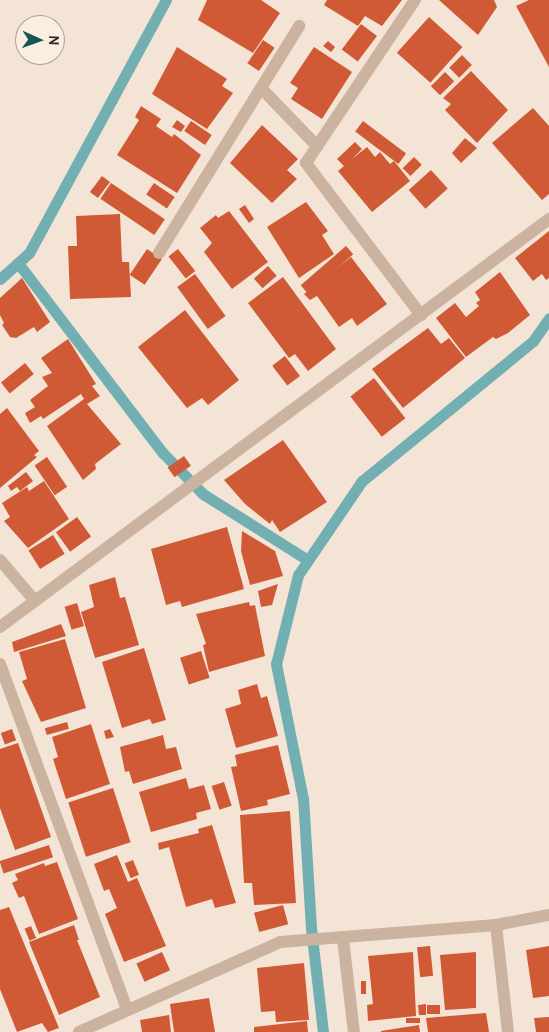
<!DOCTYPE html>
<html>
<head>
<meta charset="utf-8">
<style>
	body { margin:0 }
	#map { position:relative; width:549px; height:1032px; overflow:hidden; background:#f3e4d5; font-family:Cabin,sans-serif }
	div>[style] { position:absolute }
	.stream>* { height:11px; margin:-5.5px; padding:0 5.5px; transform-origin:5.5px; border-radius:5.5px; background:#71afb2 }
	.building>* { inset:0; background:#d05a35; transform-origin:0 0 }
	.street>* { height:12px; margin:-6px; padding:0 6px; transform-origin:6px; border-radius:6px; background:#cbb3a0 }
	span { translate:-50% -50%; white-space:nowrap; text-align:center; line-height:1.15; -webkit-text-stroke:4px #faeee1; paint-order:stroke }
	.north { position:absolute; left:15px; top:15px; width:50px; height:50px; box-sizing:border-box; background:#faeee1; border:1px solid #ab9f95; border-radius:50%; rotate:92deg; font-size:14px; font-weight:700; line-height:20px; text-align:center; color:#342924 }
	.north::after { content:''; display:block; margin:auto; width:18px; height:22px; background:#175458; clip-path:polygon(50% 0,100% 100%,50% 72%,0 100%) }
</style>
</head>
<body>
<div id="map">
	<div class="stream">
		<div style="left:18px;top:263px;width:239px;rotate:52.7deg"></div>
		<div style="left:163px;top:453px;width:57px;rotate:45.7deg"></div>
		<div style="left:203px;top:494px;width:124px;rotate:32.2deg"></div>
		<div style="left:0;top:279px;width:39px;rotate:-42deg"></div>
		<div style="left:29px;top:253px;width:288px;rotate:-61.6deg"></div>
		<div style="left:323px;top:1032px;width:105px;rotate:-96.6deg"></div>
		<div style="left:311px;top:928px;width:129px;rotate:-93.5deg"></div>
		<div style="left:303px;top:799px;width:138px;rotate:-101.3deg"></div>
		<div style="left:276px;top:664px;width:92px;rotate:-76.1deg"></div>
		<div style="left:298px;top:575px;width:114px;rotate:-55.8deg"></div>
		<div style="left:362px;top:481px;width:221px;rotate:-39.3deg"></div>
		<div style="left:533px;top:341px;width:28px;rotate:-55deg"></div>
	</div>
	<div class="building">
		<div style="clip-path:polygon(207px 0,261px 0,280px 13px,253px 53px,198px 20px)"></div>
		<div style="clip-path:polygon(327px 0,402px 0,382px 26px,365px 16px,358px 26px,324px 5px)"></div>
		<div style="clip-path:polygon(439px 0,494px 0,497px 7px,478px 35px)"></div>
		<div style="clip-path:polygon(529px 0,549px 0,549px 67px,516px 6px)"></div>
		<div style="left:429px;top:17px;width:45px;height:48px;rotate:42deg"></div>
		<div style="left:361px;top:24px;width:20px;height:32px;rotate:37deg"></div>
		<div style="left:263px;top:40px;width:14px;height:28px;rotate:34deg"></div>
		<div style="clip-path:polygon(328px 41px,335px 47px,331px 52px,323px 46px)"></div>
		<div style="clip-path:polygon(177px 47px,227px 79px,222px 86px,233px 93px,207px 129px,152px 94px)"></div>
		<div style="clip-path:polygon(314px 47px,352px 72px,322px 119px,291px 99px,298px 88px,290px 83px)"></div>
		<div style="left:462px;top:55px;width:14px;height:18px;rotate:45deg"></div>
		<div style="clip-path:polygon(471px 71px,508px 110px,477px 143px,445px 110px,451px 104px,443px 98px)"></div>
		<div style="left:445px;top:72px;width:13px;height:20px;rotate:45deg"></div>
		<div style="clip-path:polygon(141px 106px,161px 119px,156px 126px,172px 137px,174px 134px,201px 155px,177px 193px,117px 155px,139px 120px,135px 117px)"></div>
		<div style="clip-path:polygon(533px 108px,549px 126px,549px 194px,542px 200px,492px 143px)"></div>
		<div style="clip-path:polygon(177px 120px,185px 126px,181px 132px,172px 127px)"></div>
		<div style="left:191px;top:121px;width:25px;height:12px;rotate:34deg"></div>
		<div style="left:363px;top:121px;width:54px;height:13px;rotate:37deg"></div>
		<div style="clip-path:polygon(262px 125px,298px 159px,287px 170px,297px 179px,272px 203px,230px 163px)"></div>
		<div style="clip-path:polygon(465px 138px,477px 148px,461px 163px,452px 153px)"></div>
		<div style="clip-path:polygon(355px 142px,362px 149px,352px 159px,367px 147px,375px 157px,380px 152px,390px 164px,394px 161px,410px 181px,372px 212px,338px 171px,344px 166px,337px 159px)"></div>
		<div style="left:414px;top:157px;width:11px;height:16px;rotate:45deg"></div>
		<div style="left:431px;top:170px;width:25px;height:30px;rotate:48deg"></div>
		<div style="left:102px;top:176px;width:10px;height:20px;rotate:37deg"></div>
		<div style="left:111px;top:183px;width:65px;height:19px;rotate:34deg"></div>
		<div style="left:154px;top:183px;width:25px;height:14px;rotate:34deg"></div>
		<div style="clip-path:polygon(306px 202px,328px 231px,322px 235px,334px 254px,299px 278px,267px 227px)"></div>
		<div style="clip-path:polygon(245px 205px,254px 219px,249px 223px,239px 209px)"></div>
		<div style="clip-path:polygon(229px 211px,268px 262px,232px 289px,204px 252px,212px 243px,200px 228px,216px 215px,218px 218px)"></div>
		<div style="clip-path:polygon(120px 214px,122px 262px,129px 262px,131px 297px,70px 299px,68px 246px,77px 246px,76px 216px)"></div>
		<div style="clip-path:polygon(549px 231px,549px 278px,546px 280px,542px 274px,533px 281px,515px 258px)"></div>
		<div style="left:346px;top:246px;width:11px;height:60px;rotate:49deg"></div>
		<div style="left:147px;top:249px;width:18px;height:31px;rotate:34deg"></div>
		<div style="left:178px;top:249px;width:28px;height:12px;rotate:52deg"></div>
		<div style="clip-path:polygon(351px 257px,387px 304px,357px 326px,352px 318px,339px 327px,317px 296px,310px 300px,304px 294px)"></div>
		<div style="left:268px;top:266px;width:13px;height:19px;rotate:48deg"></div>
		<div style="clip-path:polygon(500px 272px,530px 315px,508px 333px,496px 339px,493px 337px,466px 357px,436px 318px,455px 303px,466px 317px,479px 306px,476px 303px,480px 300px,475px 292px)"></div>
		<div style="left:195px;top:274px;width:52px;height:22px;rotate:54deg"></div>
		<div style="clip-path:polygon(283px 277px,336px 349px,308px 371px,295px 354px,289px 358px,248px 303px)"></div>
		<div style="clip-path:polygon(22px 278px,50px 322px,37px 332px,34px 327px,16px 338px,10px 337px,2px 325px,4px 323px,0 315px,0 298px)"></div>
		<div style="clip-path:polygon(185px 310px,239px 380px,208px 405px,202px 398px,187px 408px,138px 347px)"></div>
		<div style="clip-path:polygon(428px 328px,441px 344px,449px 338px,465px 358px,403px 408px,372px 369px)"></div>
		<div style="clip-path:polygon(68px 339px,96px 384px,92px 386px,100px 396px,87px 404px,121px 444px,95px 464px,96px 469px,83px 480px,47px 426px,84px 399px,81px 394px,43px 419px,41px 416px,30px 423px,25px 413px,35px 407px,30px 400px,48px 386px,42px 377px,52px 373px,41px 358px)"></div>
		<div style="left:285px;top:356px;width:25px;height:16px;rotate:53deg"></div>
		<div style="left:25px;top:363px;width:14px;height:31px;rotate:51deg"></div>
		<div style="left:374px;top:378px;width:51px;height:30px;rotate:52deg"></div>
		<div style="clip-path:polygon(7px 408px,39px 451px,34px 455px,37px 457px,0 488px,0 414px)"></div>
		<div style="clip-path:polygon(283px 440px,327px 502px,280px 532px,272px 520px,270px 524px,245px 504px,224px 480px)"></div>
		<div style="left:184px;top:456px;width:12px;height:20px;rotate:55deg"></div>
		<div style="left:47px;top:457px;width:36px;height:15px;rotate:56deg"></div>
		<div style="clip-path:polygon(26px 472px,33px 481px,20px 491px,17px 487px,11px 491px,8px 486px)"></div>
		<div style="clip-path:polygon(44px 481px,69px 519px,28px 548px,4px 521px,10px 517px,2px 503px,27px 487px,29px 491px)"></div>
		<div style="left:77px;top:517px;width:24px;height:26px;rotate:54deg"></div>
		<div style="clip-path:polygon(227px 527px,244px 589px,182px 607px,180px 601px,166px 605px,151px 549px)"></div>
		<div style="clip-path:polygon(242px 531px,275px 551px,283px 576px,250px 585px,241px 551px)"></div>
		<div style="left:53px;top:535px;width:22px;height:29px;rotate:58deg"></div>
		<div style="clip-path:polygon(115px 577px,120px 598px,125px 597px,139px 645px,95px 658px,81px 612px,94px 607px,89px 585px)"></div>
		<div style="clip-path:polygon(278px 584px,272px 605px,261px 607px,258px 591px)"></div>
		<div style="clip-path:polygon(249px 602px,250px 606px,255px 605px,265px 656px,209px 672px,203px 645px,206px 644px,196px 614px)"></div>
		<div style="left:77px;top:603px;width:24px;height:13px;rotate:73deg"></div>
		<div style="clip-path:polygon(61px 624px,66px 636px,14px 652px,12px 642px)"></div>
		<div style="clip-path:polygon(65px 639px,86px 708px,41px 722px,22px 681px,27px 679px,19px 652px)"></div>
		<div style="clip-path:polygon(144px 648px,166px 720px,152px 724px,150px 719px,122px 728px,102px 662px)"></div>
		<div style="left:201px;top:651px;width:28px;height:22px;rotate:72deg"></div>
		<div style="clip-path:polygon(257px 684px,261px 698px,267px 696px,278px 736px,236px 748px,225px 709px,241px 704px,238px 690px)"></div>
		<div style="left:67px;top:722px;width:7px;height:23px;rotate:74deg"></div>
		<div style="clip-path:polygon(91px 724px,110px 784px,66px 799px,53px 759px,58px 757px,52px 737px)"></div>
		<div style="left:12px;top:729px;width:12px;height:12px;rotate:70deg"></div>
		<div style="clip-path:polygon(110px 729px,114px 737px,106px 739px,104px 731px)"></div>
		<div style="clip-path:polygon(163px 735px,166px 749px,176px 747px,182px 769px,133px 784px,129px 771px,125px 772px,120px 747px)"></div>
		<div style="clip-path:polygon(18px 743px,51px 837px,15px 850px,0 808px,0 749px)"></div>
		<div style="clip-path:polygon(278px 745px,290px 794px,267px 800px,268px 805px,241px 811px,231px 767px,237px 766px,235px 755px)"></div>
		<div style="clip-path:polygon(186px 778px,189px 789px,204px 785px,211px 809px,196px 813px,197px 819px,151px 832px,139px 792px)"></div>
		<div style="left:224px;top:782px;width:25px;height:13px;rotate:72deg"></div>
		<div style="left:113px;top:788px;width:57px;height:47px;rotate:72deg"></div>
		<div style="clip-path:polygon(290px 811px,296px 903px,254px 905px,252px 883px,244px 883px,240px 815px)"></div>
		<div style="clip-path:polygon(212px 825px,236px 903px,215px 908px,212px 899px,186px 907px,169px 847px,159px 850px,158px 843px,199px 833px,198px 829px)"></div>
		<div style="left:49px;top:845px;width:13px;height:52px;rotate:72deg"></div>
		<div style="clip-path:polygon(117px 855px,128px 882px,137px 878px,166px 946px,124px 962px,105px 914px,117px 908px,109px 889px,104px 891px,94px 864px)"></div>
		<div style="left:133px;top:860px;width:16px;height:9px;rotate:68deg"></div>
		<div style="clip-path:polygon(57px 862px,78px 919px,39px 934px,24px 896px,19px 898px,12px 883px,18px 880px,15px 874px,44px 863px,45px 866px)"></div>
		<div style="left:283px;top:905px;width:20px;height:30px;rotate:75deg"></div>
		<div style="clip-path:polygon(9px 907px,59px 1028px,48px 1032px,42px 1023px,17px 1032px,0 989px,0 910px)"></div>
		<div style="clip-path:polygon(74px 925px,79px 940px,77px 940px,100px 997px,59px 1015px,29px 942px)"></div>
		<div style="left:31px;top:926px;width:13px;height:7px;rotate:67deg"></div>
		<div style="left:430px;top:946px;width:30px;height:13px;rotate:84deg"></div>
		<div style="clip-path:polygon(549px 946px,549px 996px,533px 998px,526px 950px)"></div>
		<div style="left:162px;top:952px;width:20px;height:28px;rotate:66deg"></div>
		<div style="clip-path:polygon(413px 952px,416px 1016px,368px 1021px,367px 1005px,373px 1004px,368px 956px)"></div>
		<div style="clip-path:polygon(476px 952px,476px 1008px,445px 1010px,440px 955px)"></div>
		<div style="clip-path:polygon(304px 963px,309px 1020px,276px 1022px,275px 1011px,261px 1012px,257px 968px)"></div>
		<div style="left:361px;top:981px;width:5px;height:13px"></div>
		<div style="clip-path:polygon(209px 998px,215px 1032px,174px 1032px,170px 1004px)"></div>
		<div style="clip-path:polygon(426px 1004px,426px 1015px,419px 1015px,418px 1005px)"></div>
		<div style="left:440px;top:1005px;width:9px;height:13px;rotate:90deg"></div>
		<div style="clip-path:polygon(486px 1013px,489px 1032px,428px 1032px,426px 1018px)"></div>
		<div style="clip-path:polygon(169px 1015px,171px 1032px,142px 1032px,140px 1020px)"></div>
		<div style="clip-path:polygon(549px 1017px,549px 1032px,536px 1032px,534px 1018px)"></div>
		<div style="left:420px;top:1018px;width:5px;height:14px;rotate:90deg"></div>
		<div style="clip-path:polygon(307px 1021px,308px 1032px,254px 1032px,254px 1027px)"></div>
		<div style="clip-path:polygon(419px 1025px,420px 1032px,381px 1032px,381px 1031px)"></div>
	</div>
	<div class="street">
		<div style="left:415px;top:0;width:196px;rotate:123.8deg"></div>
		<div style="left:306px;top:163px;width:191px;rotate:52.9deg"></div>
		<div style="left:261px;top:88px;width:81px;rotate:46deg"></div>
		<div style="left:159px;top:253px;width:267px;rotate:-58.3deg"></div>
		<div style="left:0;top:560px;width:54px;rotate:49.5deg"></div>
		<div style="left:0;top:627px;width:684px;rotate:-36.62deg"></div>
		<div style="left:0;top:664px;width:368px;rotate:69.8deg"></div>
		<div style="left:496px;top:925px;width:108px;rotate:83.6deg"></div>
		<div style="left:343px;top:939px;width:94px;rotate:83.3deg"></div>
		<div style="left:79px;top:1032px;width:220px;rotate:-24.1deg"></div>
		<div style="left:280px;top:942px;width:217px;rotate:-4.5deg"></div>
		<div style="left:496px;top:925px;width:54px;rotate:-10.7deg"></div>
	</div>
	<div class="north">N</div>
</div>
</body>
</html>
